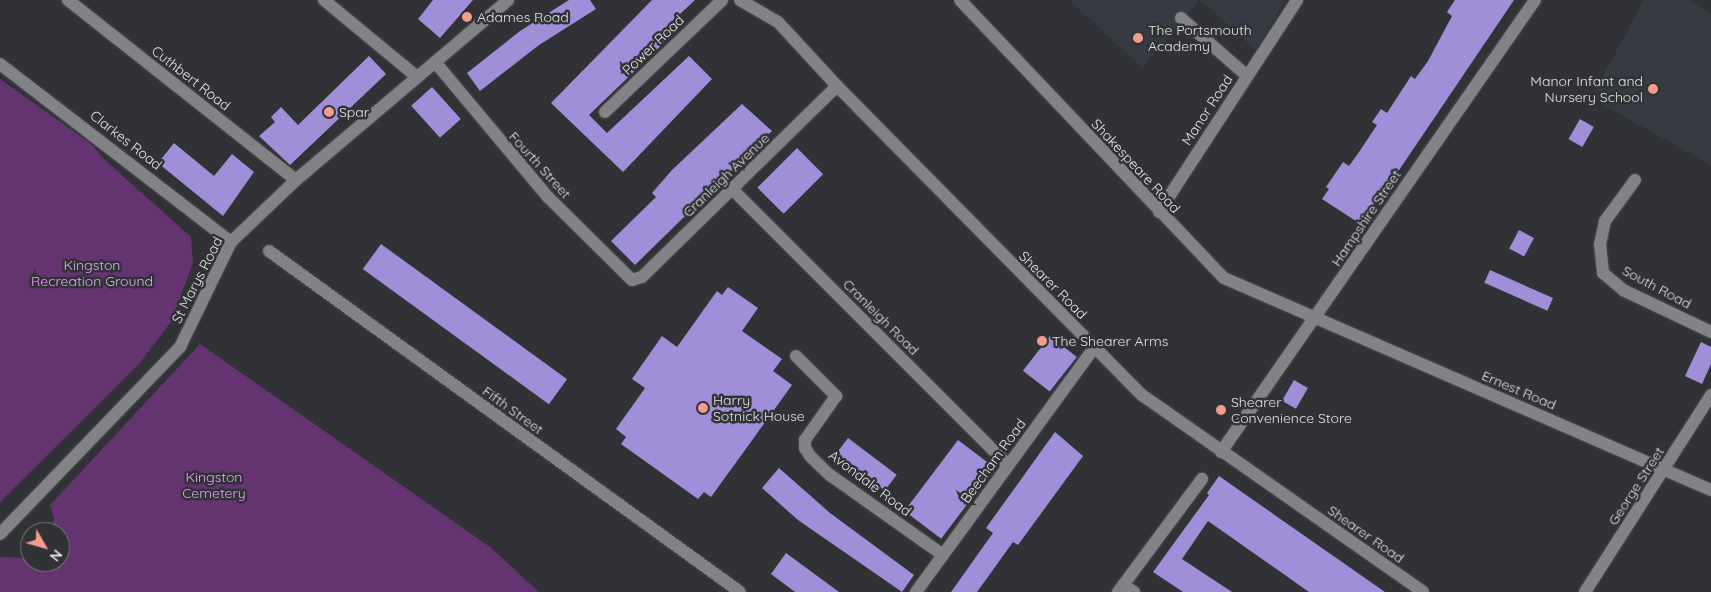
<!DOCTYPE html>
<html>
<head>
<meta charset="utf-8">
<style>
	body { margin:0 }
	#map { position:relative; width:1711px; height:592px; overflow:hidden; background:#303235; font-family:Quicksand,sans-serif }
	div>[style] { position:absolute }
	.built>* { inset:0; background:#373a43 }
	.green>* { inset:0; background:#633470 }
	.building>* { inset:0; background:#a18ed9; transform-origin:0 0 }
	.roads { filter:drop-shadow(0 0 1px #4d4e51) drop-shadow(0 0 1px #4d4e51) }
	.street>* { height:12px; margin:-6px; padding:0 6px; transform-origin:6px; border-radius:6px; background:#818387 }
	.secondary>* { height:12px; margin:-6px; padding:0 6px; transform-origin:6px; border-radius:6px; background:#818387 }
	.dots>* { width:14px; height:14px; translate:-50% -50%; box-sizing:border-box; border:2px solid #303235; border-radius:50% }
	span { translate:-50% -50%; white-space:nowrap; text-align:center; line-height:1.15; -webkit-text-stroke:5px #303235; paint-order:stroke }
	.poi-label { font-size:14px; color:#e2e3e5 }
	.left { translate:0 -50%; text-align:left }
	.right { translate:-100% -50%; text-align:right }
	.street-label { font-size:14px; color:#e2e3e5 }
	.park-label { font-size:14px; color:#e9a5fd }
	.north { position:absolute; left:20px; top:522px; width:50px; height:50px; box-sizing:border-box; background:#303235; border:1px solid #77797b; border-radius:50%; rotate:128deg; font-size:14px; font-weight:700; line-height:20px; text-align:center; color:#e2e3e5 }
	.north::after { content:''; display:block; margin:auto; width:18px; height:22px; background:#f49d8c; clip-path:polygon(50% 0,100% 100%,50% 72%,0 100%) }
</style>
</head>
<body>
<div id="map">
	<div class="built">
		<div style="clip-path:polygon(1070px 0,1285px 0,1256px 50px,1200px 0,1142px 68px)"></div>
		<div style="clip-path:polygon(1644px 0,1688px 0,1711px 14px,1711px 165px,1591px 98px)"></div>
	</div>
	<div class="green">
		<div style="clip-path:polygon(0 79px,90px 143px,106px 161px,191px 237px,193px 263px,171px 322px,139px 364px,0 502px)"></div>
		<div style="clip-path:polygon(200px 344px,490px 547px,539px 592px,0 592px,0 557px,26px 558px,30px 554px,30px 562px,60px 562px,60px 532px,51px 532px,54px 518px,50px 505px)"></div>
	</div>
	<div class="building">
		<div style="clip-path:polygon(433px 0,473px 0,440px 38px,418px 19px)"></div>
		<div style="clip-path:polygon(569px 0,590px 0,596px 9px,539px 45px,480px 91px,467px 73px,520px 31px)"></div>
		<div style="clip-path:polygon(652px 0,695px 0,664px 29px,671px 36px,589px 115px,607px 133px,689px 56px,712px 79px,623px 172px,551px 103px)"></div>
		<div style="clip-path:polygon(1455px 0,1514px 0,1362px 225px,1322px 199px,1329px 189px,1326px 187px,1343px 162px,1349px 166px,1357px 155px,1377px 125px,1372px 122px,1381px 109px,1387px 113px,1411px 76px,1415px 79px,1428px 61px,1452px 16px,1447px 12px)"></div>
		<div style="clip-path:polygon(369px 56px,386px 74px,290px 165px,259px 136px,275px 122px,271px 117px,281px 107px,298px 125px)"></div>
		<div style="left:432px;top:87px;width:43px;height:28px;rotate:48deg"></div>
		<div style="clip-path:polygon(742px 104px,772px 131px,635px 265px,611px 241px,656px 197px,652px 193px,672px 170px)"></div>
		<div style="left:1580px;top:119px;width:16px;height:23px;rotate:30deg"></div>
		<div style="clip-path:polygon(174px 143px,214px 176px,232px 154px,254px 172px,223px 216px,158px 163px)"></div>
		<div style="left:797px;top:148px;width:37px;height:56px;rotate:45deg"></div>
		<div style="left:1519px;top:230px;width:17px;height:21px;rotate:28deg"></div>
		<div style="left:381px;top:244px;width:230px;height:31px;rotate:36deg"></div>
		<div style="left:1490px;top:270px;width:69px;height:14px;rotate:24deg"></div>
		<div style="clip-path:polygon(728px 287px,758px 308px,742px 331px,782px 359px,773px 371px,792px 385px,711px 497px,704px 492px,698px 499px,621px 444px,626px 437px,616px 429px,645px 388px,632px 379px,662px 336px,677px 347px,717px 291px,722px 295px)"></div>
		<div style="left:1050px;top:336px;width:34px;height:44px;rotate:38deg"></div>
		<div style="clip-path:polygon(1701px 342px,1711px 347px,1711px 364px,1702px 384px,1685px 376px)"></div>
		<div style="left:1294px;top:380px;width:16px;height:24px;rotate:30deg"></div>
		<div style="clip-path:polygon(1055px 432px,1083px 456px,1018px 545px,1013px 542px,977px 592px,951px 592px,993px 533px,986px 528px)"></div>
		<div style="left:848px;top:438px;width:61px;height:20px;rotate:37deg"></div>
		<div style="left:958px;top:440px;width:46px;height:89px;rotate:37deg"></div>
		<div style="clip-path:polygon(779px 468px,830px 513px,914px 575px,902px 592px,798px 520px,762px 488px)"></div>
		<div style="clip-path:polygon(1219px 476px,1239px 490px,1385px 592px,1309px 592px,1208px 521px,1182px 559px,1232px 592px,1183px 592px,1153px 572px,1209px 495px,1207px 493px)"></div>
		<div style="clip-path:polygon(786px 553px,839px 592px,795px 592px,771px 574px)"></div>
	</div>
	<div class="roads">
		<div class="street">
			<div style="left:68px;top:0;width:290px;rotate:38.3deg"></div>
			<div style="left:324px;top:0;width:121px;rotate:39.6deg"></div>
			<div style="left:740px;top:0;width:44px;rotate:30.1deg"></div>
			<div style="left:778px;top:22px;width:87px;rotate:47.3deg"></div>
			<div style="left:837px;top:86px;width:434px;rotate:45.4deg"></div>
			<div style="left:1142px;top:395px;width:343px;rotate:35deg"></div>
			<div style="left:960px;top:0;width:383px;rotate:46.5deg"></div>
			<div style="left:1224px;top:278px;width:531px;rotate:23.52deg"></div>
			<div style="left:1181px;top:18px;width:88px;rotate:41.3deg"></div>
			<div style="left:435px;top:62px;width:176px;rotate:50.1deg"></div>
			<div style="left:548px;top:197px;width:118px;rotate:44.7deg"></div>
			<div style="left:632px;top:280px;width:10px;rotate:-17deg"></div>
			<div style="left:642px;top:277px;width:273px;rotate:-44.4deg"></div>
			<div style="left:0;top:64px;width:292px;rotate:37.6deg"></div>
			<div style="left:605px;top:112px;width:162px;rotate:-43.7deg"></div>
			<div style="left:1635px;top:180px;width:51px;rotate:126.2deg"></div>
			<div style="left:1605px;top:221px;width:24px;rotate:102deg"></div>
			<div style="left:1600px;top:244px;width:29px;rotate:84deg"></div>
			<div style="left:1603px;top:273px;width:26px;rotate:40deg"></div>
			<div style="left:1623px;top:290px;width:98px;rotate:25.5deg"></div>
			<div style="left:733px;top:190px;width:389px;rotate:45deg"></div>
			<div style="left:1159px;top:212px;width:253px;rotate:-56.9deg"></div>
			<div style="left:269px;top:251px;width:581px;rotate:35.9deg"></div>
			<div style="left:796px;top:356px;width:57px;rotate:45deg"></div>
			<div style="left:836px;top:396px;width:54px;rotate:125.2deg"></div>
			<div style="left:805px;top:440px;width:8px;rotate:90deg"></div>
			<div style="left:805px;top:448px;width:9px;rotate:58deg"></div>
			<div style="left:810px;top:456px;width:28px;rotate:44deg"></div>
			<div style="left:830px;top:475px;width:138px;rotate:35.3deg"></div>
			<div style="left:1221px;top:452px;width:550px;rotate:-55.21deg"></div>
			<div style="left:1123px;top:585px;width:13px;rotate:32deg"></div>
			<div style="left:916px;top:592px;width:302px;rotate:-53.9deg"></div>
			<div style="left:1118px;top:592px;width:141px;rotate:-53.4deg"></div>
			<div style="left:1585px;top:592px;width:234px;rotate:-57.4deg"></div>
		</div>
		<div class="secondary">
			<div style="left:0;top:534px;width:260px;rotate:-46.1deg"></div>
			<div style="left:180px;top:347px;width:117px;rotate:-64.1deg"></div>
			<div style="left:231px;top:242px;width:90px;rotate:-43.6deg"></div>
			<div style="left:296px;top:180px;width:278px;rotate:-40.3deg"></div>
		</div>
	</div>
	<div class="dots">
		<div style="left:467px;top:17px;background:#f49d8c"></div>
		<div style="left:1138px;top:38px;background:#f49d8c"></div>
		<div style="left:1653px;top:89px;background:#f49d8c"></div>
		<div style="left:329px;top:112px;background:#f49d8c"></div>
		<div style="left:1042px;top:341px;background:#f49d8c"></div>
		<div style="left:703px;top:408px;background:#f49d8c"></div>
		<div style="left:1221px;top:410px;background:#f49d8c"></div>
	</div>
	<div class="poi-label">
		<span class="left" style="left:477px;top:17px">Adames Road</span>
		<span class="left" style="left:1148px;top:38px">The Portsmouth<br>Academy</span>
		<span class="right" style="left:1643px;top:89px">Manor Infant and<br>Nursery School</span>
		<span class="left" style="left:339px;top:112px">Spar</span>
		<span class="left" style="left:1052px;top:341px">The Shearer Arms</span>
		<span class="left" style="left:713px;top:408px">Harry<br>Sotnick House</span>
		<span class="left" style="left:1231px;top:410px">Shearer<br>Convenience Store</span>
	</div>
	<div class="street-label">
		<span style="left:653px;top:45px;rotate:-44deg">Power Road</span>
		<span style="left:191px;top:78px;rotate:38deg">Cuthbert Road</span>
		<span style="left:1207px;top:110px;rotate:-57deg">Manor Road</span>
		<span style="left:126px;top:140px;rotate:38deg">Clarkes Road</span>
		<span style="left:540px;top:165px;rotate:48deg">Fourth Street</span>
		<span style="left:1136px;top:166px;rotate:47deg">Shakespeare Road</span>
		<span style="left:726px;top:175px;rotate:-44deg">Cranleigh Avenue</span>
		<span style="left:1366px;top:218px;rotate:-56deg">Hampshire Street</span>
		<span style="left:197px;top:280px;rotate:-63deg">St Marys Road</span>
		<span style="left:1053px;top:285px;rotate:45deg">Shearer Road</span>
		<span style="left:1657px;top:287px;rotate:28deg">South Road</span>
		<span style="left:881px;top:317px;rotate:45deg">Cranleigh Road</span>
		<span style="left:1519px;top:390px;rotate:23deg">Ernest Road</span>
		<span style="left:513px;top:410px;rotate:36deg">Fifth Street</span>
		<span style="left:993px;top:461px;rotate:-54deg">Beecham Road</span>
		<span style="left:870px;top:483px;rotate:37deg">Avondale Road</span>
		<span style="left:1636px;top:486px;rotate:-57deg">George Street</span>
		<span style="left:1366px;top:534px;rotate:35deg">Shearer Road</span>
	</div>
	<div class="park-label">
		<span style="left:92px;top:273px">Kingston<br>Recreation Ground</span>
		<span style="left:214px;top:485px">Kingston<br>Cemetery</span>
	</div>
	<div class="north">N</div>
</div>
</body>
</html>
